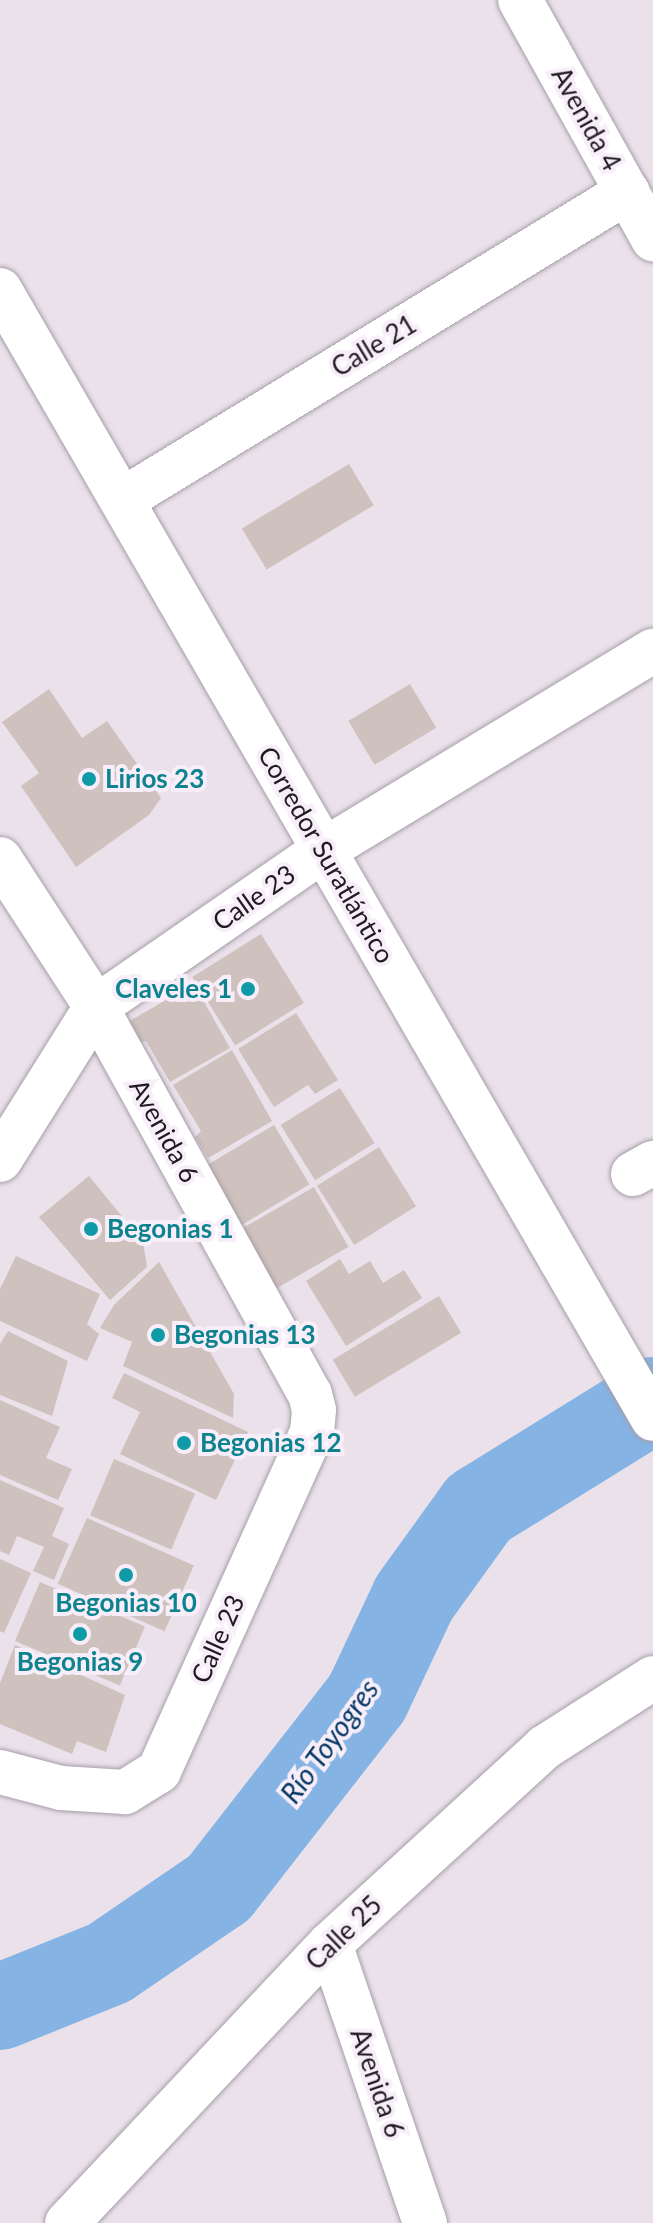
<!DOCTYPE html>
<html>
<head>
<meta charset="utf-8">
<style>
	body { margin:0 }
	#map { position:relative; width:653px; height:2223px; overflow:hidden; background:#eae1eb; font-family:Lato,sans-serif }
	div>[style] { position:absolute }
	.river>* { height:86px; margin:-43px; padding:0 43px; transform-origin:43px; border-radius:43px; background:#85b3e4 }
	.building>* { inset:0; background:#cfc1bd; transform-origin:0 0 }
	.roads { filter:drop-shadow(0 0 2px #a69ea8) drop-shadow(0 0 2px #a69ea8) }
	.street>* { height:44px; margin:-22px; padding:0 22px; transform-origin:22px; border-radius:22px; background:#fff }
	.primary>* { height:44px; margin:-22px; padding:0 22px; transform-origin:22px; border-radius:22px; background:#fff }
	.dots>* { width:22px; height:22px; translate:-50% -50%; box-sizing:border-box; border:4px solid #f7eef9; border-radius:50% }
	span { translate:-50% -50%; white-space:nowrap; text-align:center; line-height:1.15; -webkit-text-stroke:8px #f7eef9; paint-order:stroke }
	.street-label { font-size:26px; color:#1e1b1f }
	.culture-label { font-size:26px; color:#0d838f; font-weight:700 }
	.left { translate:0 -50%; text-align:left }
	.right { translate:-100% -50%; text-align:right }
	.water-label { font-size:28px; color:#033865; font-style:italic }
</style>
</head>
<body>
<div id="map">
	<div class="river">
		<div style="left:0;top:2007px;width:118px;rotate:-22deg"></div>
		<div style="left:109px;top:1963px;width:133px;rotate:-34.3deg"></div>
		<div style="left:219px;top:1888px;width:241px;rotate:-52.1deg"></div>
		<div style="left:367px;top:1698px;width:110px;rotate:-64.8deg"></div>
		<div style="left:414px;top:1598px;width:111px;rotate:-54.2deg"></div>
		<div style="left:479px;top:1508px;width:205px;rotate:-31.8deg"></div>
	</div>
	<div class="building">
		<div style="left:349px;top:464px;width:48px;height:125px;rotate:59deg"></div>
		<div style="left:410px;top:684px;width:51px;height:72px;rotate:59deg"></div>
		<div style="clip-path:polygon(49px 689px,82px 738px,107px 721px,161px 798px,149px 815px,76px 867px,21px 786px,39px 773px,2px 722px)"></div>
		<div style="left:261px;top:934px;width:81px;height:81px;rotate:58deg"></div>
		<div style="clip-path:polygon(194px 984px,230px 1048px,170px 1082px,146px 1041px,137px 1042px,126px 1023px)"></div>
		<div style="clip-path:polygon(296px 1013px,338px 1080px,315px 1094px,308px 1085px,274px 1107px,238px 1049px)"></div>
		<div style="clip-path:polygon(232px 1050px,272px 1121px,208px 1158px,195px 1137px,201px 1131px,173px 1085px)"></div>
		<div style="left:340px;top:1088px;width:65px;height:70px;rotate:58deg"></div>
		<div style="left:274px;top:1125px;width:69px;height:82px;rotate:59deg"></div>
		<div style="left:379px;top:1147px;width:70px;height:73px;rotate:58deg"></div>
		<div style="clip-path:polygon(89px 1176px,143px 1242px,147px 1267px,110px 1300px,39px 1217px)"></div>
		<div style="left:314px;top:1187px;width:69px;height:86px;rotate:60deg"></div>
		<div style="clip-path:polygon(16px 1256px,100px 1294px,87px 1324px,99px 1334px,87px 1361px,0 1321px,0 1289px)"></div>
		<div style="clip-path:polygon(340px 1259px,349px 1274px,370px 1261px,383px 1283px,404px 1270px,422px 1298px,346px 1346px,306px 1281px)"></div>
		<div style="clip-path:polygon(159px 1262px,234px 1394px,233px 1418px,123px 1366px,132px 1342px,100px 1328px,114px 1305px)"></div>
		<div style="left:439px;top:1296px;width:43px;height:124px;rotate:59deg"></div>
		<div style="clip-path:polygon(8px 1331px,68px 1361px,52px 1416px,0 1395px,0 1344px)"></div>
		<div style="clip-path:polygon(124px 1373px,248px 1432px,216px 1500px,120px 1454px,140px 1412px,112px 1398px)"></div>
		<div style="clip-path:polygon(0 1400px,60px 1427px,46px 1458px,72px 1469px,58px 1500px,0 1475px)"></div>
		<div style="left:114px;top:1459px;width:88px;height:61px;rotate:23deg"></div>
		<div style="clip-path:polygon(0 1480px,64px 1508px,52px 1536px,69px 1544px,54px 1580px,33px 1571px,44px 1547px,17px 1536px,9px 1555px,0 1551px)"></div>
		<div style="left:87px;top:1518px;width:117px;height:72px;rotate:24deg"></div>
		<div style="clip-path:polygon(0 1559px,31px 1573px,4px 1633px,0 1631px)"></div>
		<div style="left:40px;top:1582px;width:114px;height:64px;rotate:23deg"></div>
		<div style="clip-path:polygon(15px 1645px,125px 1695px,106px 1752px,77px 1741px,72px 1754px,0 1724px,0 1683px)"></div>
	</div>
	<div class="roads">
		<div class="street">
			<div style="left:520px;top:0;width:274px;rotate:60.9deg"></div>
			<div style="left:122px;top:500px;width:592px;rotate:-31.38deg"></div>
			<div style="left:0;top:859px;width:176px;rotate:57deg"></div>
			<div style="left:96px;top:1007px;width:442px;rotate:61.1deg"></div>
			<div style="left:310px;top:1394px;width:16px;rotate:76deg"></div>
			<div style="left:314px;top:1410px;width:22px;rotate:95deg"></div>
			<div style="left:312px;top:1432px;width:372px;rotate:114.3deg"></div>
			<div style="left:159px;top:1771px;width:40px;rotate:148deg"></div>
			<div style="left:125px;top:1792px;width:64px;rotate:-176.4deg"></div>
			<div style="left:61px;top:1788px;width:63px;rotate:-165.3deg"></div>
			<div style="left:0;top:1160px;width:181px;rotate:-57.9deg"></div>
			<div style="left:96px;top:1007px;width:277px;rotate:-34.6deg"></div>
			<div style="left:324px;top:850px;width:385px;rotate:-31.2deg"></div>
			<div style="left:633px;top:1174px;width:23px;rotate:-29deg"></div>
			<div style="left:330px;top:1944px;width:295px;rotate:71.2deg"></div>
			<div style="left:67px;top:2223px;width:383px;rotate:-46.7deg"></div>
			<div style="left:330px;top:1944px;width:292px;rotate:-42.5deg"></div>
			<div style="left:545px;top:1747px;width:128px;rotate:-32.6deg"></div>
		</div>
		<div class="primary">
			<div style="left:0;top:290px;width:1304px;rotate:59.96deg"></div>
		</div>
	</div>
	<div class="dots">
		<div style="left:89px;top:779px;background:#0f9aa8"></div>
		<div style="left:248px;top:989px;background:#0f9aa8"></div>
		<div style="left:91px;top:1229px;background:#0f9aa8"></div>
		<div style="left:158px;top:1335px;background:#0f9aa8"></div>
		<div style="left:184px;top:1443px;background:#0f9aa8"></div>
		<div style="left:126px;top:1575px;background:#0f9aa8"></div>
		<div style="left:80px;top:1634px;background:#0f9aa8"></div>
	</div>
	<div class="street-label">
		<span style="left:586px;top:119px;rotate:61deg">Avenida 4</span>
		<span style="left:374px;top:346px;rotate:-31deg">Calle 21</span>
		<span style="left:326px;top:855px;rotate:60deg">Corredor Suratlántico</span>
		<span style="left:254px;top:898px;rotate:-35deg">Calle 23</span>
		<span style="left:164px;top:1131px;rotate:61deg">Avenida 6</span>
		<span style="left:218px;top:1639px;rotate:-66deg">Calle 23</span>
		<span style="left:344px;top:1933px;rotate:-44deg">Calle 25</span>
		<span style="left:377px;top:2083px;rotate:71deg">Avenida 6</span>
	</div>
	<div class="culture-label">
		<span class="left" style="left:105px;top:779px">Lirios 23</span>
		<span class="right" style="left:232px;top:989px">Claveles 1</span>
		<span class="left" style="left:107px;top:1229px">Begonias 1</span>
		<span class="left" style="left:174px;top:1335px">Begonias 13</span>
		<span class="left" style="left:200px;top:1443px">Begonias 12</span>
		<span style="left:126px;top:1603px">Begonias 10</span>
		<span style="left:80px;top:1662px">Begonias 9</span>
	</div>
	<div class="water-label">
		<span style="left:329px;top:1741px;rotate:-54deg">Río Toyogres</span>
	</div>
</div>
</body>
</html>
